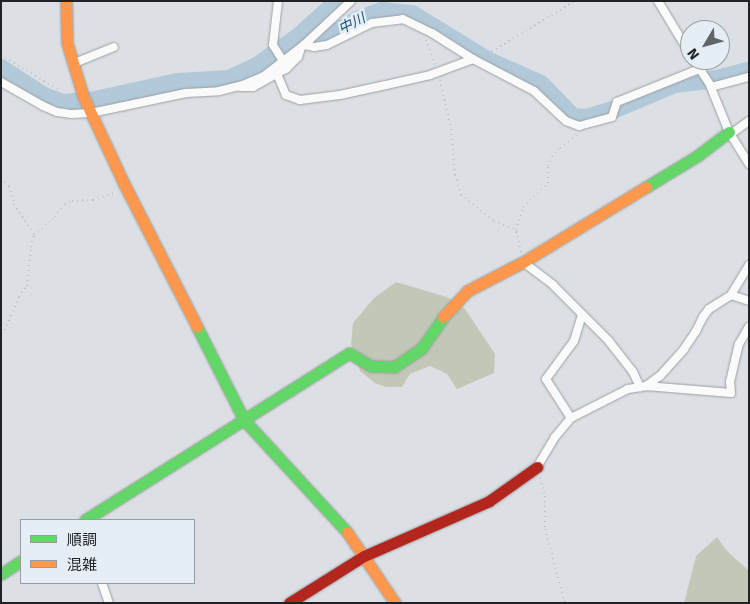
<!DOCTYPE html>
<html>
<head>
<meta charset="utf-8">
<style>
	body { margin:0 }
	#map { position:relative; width:750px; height:604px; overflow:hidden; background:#dce0e4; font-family:Signika,"Noto Sans JP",sans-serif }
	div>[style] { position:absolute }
	.forest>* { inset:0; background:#c2c8b8 }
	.river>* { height:18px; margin:-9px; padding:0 9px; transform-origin:9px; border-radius:9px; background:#b1c9d9 }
	.path>* { height:2px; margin-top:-1px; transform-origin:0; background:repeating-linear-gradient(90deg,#bec0c1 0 1px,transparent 0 5px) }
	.roads { filter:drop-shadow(0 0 1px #9c9fa1) drop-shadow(0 0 1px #9c9fa1) }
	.street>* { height:8px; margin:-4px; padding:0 4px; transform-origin:4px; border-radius:4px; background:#fafafb }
	.fast>* { height:11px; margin:-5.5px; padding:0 5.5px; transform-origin:5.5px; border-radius:5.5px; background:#63d668 }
	.slow>* { height:11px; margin:-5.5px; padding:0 5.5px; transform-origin:5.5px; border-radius:5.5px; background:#ff974d }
	.jam>* { height:11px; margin:-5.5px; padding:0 5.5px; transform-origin:5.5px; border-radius:5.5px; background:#b3261e }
	span { translate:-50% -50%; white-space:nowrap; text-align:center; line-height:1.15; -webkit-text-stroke:4.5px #e6eef5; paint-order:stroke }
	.water-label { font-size:14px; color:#17516f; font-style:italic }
	.frame { position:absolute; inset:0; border:2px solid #202325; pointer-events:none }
	.legend { position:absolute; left:20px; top:519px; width:175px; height:65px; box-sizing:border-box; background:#e6eef5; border:1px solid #979da2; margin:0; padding:6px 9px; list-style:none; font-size:15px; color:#202325 }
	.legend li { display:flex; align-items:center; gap:10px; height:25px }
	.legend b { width:25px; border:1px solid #979da2 }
	.north { position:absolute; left:680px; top:20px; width:50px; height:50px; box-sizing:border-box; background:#e6eef5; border:1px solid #979da2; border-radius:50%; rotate:233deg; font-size:14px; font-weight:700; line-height:20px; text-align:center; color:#202325 }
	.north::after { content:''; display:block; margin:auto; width:18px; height:22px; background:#626568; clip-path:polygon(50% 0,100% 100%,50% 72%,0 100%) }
</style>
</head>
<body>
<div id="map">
	<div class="forest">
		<div style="clip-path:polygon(396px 282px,447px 297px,465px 309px,495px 354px,494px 373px,457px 389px,447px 374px,430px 366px,410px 374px,402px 387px,386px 387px,375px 383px,360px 371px,351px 344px,353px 323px,374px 298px)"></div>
		<div style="clip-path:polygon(717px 537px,727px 551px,749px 571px,749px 603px,684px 603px,696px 556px)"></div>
	</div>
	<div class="river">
		<div style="left:298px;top:37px;width:28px;rotate:2deg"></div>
		<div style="left:326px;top:38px;width:36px;rotate:-30deg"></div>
		<div style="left:357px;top:20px;width:27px;rotate:-20deg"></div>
		<div style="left:382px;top:11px;width:30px;rotate:6deg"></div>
		<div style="left:412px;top:14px;width:88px;rotate:31.5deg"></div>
		<div style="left:487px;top:60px;width:59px;rotate:24deg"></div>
		<div style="left:541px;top:84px;width:46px;rotate:45.9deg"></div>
		<div style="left:573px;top:117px;width:13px;rotate:4deg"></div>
		<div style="left:586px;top:118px;width:28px;rotate:-17deg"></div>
		<div style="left:613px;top:110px;width:67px;rotate:-22.8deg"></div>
		<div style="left:675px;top:84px;width:41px;rotate:-7deg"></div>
		<div style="left:716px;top:79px;width:34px;rotate:-14deg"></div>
		<div style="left:1px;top:68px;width:51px;rotate:33.1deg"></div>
		<div style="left:44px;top:96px;width:20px;rotate:20deg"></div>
		<div style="left:63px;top:103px;width:32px;rotate:-5deg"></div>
		<div style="left:95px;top:100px;width:84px;rotate:-12.4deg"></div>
		<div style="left:177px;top:82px;width:52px;rotate:-3.3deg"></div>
		<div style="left:229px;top:79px;width:31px;rotate:-25deg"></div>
		<div style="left:257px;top:66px;width:50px;rotate:-35.3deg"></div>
		<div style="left:298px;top:37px;width:54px;rotate:-42deg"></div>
	</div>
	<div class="path">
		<div style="left:426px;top:40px;width:26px;rotate:69deg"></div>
		<div style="left:1px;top:55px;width:68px;rotate:31.1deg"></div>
		<div style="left:482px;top:55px;width:15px;rotate:-23deg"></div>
		<div style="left:496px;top:49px;width:92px;rotate:-31.3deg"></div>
		<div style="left:440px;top:80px;width:50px;rotate:77.3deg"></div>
		<div style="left:451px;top:129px;width:46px;rotate:85deg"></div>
		<div style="left:455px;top:175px;width:21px;rotate:73deg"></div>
		<div style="left:461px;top:195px;width:42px;rotate:38.2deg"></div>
		<div style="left:494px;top:221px;width:24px;rotate:22deg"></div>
		<div style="left:1px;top:178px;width:11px;rotate:45deg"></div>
		<div style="left:9px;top:186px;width:19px;rotate:74deg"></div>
		<div style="left:14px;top:204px;width:37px;rotate:57deg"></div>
		<div style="left:521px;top:252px;width:23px;rotate:-103deg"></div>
		<div style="left:516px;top:230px;width:24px;rotate:-73deg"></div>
		<div style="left:523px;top:207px;width:35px;rotate:-44deg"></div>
		<div style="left:548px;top:183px;width:17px;rotate:-90deg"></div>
		<div style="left:548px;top:166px;width:10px;rotate:-66deg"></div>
		<div style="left:552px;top:157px;width:12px;rotate:-48deg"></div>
		<div style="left:560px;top:148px;width:22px;rotate:-39deg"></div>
		<div style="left:5px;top:330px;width:36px;rotate:-67deg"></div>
		<div style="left:19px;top:297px;width:14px;rotate:-54deg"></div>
		<div style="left:27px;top:286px;width:39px;rotate:-84deg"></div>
		<div style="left:31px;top:247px;width:12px;rotate:-76deg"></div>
		<div style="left:34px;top:235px;width:28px;rotate:-41deg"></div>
		<div style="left:55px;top:217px;width:16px;rotate:-52deg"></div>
		<div style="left:65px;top:204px;width:8px;rotate:-23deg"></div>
		<div style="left:72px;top:201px;width:21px;rotate:-3deg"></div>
		<div style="left:93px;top:200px;width:25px;rotate:-18deg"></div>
		<div style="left:540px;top:478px;width:19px;rotate:74deg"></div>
		<div style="left:545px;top:496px;width:33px;rotate:90deg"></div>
		<div style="left:545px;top:529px;width:77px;rotate:74.9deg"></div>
	</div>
	<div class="roads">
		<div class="street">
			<div style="left:278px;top:1px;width:44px;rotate:96.5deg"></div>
			<div style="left:273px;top:45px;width:19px;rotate:58deg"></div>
			<div style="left:658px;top:1px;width:62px;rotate:58.9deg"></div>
			<div style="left:304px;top:45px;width:10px;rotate:11deg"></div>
			<div style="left:314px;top:47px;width:13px;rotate:-9deg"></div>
			<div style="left:327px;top:45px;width:50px;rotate:-26.1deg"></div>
			<div style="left:372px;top:23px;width:31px;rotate:-7deg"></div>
			<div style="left:403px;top:19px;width:32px;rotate:26deg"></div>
			<div style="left:432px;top:33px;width:49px;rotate:32.4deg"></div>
			<div style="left:473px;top:59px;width:69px;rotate:27.7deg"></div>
			<div style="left:534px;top:91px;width:44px;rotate:43.2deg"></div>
			<div style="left:566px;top:121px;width:14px;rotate:21deg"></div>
			<div style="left:579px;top:126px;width:34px;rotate:-15deg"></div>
			<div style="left:612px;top:117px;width:16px;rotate:-72deg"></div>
			<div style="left:617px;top:102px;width:88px;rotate:-21.9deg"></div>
			<div style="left:694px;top:60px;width:30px;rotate:57deg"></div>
			<div style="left:710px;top:85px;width:51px;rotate:68deg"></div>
			<div style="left:729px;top:132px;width:38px;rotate:58deg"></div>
			<div style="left:72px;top:64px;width:45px;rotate:-22deg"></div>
			<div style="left:277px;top:74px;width:23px;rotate:67deg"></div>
			<div style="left:286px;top:95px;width:15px;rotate:20deg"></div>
			<div style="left:300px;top:100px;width:40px;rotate:-7.1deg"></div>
			<div style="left:340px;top:95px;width:47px;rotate:-12.3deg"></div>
			<div style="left:386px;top:85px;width:45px;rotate:-12.8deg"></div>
			<div style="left:430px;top:75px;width:46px;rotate:-20.4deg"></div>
			<div style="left:1px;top:82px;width:48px;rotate:29.7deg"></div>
			<div style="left:43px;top:106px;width:15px;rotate:23deg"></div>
			<div style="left:57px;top:112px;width:15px;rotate:8deg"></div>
			<div style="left:72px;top:114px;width:19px;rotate:-3deg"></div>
			<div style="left:91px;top:113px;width:97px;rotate:-11.9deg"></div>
			<div style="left:186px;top:93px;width:33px;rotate:-3deg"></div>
			<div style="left:219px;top:91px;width:25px;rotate:-14deg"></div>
			<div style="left:243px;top:85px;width:23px;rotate:-23deg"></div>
			<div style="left:264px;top:76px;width:51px;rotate:-37.8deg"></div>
			<div style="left:304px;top:45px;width:64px;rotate:-43.1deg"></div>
			<div style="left:240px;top:87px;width:13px"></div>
			<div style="left:253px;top:87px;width:38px;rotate:-29deg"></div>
			<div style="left:286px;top:69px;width:17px;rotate:-45deg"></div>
			<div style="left:298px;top:57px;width:9px;rotate:-72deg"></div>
			<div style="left:711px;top:87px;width:39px;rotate:-15deg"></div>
			<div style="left:731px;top:134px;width:22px;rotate:-36deg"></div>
			<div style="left:523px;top:262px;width:38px;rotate:37deg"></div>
			<div style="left:553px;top:285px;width:78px;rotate:45deg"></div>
			<div style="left:608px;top:340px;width:41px;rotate:52deg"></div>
			<div style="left:633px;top:372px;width:17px;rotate:65deg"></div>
			<div style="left:731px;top:295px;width:19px;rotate:18deg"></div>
			<div style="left:646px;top:386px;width:85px;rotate:4.7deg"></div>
			<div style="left:731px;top:393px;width:11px;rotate:-95deg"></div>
			<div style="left:730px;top:382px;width:39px;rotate:-77deg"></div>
			<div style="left:739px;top:344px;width:20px;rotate:-60deg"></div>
			<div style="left:571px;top:418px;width:46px;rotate:-122.7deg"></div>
			<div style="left:546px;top:379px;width:47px;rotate:-53.6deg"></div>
			<div style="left:574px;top:341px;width:28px;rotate:-73deg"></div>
			<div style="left:537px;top:467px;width:35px;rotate:-59deg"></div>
			<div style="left:555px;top:437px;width:25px;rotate:-50deg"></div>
			<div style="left:571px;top:418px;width:64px;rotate:-27deg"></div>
			<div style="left:628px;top:389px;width:18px;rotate:-9deg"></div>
			<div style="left:646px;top:386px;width:17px;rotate:-36deg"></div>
			<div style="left:660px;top:376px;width:36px;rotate:-48deg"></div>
			<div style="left:684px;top:349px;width:22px;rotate:-56deg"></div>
			<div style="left:696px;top:331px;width:16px;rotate:-63deg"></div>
			<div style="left:703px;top:317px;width:10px;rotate:-53deg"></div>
			<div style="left:709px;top:309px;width:26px;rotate:-32deg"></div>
			<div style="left:731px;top:295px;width:35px;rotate:-59deg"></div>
			<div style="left:102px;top:583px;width:21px;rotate:71deg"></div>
		</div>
		<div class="fast">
			<div style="left:646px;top:187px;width:60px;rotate:-31.3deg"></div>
			<div style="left:697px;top:156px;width:40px;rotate:-37deg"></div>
			<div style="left:197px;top:327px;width:104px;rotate:63.2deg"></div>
			<div style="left:244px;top:420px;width:152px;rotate:47.4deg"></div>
			<div style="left:85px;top:520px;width:312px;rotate:-32.3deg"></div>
			<div style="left:349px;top:353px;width:26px;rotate:31deg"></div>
			<div style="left:371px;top:366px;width:23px;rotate:2deg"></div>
			<div style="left:394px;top:367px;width:32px;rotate:-34deg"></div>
			<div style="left:421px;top:349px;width:39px;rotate:-55deg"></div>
			<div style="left:1px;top:574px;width:24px;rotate:-33deg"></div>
		</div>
		<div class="slow">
			<div style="left:66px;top:1px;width:42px;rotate:88.6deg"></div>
			<div style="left:67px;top:43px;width:55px;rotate:73.2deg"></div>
			<div style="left:83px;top:96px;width:99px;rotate:65deg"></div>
			<div style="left:125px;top:186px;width:158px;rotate:62.9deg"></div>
			<div style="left:443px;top:317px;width:35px;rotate:-47deg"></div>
			<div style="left:467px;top:291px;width:63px;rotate:-27.4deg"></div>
			<div style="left:523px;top:262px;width:144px;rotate:-31.4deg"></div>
			<div style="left:347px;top:532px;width:86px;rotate:55.9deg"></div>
		</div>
		<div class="jam">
			<div style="left:289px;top:603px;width:89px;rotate:-32.1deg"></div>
			<div style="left:364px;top:556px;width:137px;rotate:-23.7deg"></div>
			<div style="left:489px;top:501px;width:59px;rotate:-35.3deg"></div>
		</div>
	</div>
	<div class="water-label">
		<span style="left:352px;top:24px;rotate:-27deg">中川</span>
	</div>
	<div class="frame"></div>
	<ul class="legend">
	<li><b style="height:6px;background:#63d668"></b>順調</li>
	<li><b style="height:6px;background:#ff974d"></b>混雑</li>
	</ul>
	<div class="north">N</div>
</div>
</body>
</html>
